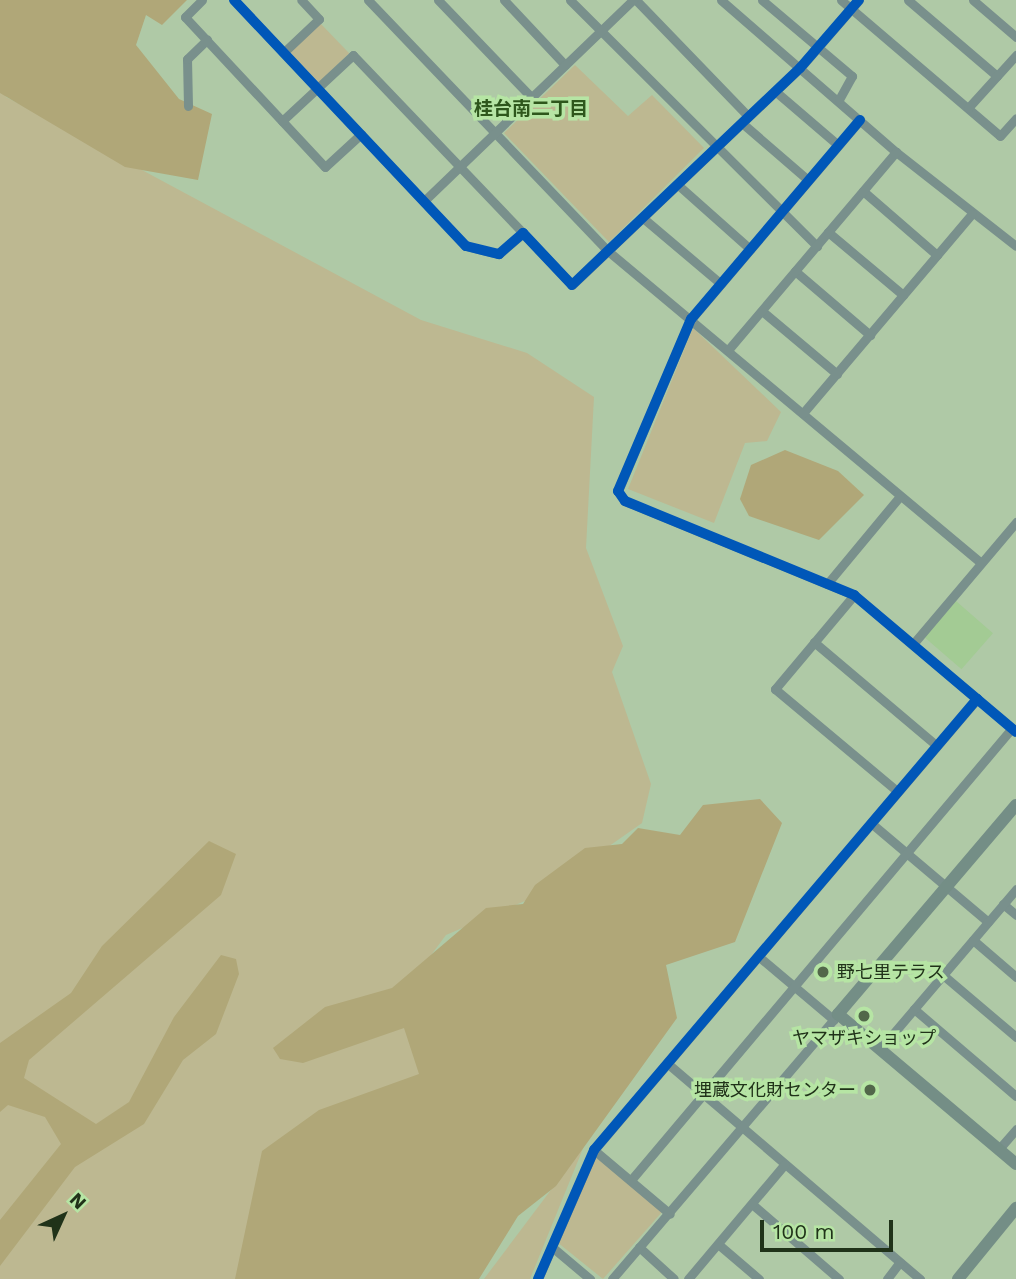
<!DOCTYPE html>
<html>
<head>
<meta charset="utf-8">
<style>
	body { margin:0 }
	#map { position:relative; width:1016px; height:1279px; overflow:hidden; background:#afc9a6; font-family:"Work Sans","Noto Sans JP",sans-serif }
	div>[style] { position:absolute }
	.built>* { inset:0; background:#a3cb94; transform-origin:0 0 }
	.green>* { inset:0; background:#bdb891; transform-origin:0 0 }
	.forest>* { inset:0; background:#b0a778 }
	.street>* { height:9px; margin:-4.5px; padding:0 4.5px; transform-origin:4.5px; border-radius:4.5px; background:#79908c }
	.secondary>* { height:12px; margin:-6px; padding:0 6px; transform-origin:6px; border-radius:6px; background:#748e86 }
	.cycleway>* { height:10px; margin:-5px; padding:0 5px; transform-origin:5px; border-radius:5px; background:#0057b8 }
	.dots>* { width:19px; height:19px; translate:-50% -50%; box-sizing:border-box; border:4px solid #b6e5a4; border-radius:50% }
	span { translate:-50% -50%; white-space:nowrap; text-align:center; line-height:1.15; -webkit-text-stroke:7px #b6e5a4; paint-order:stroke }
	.poi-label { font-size:18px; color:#203219 }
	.left { translate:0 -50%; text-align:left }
	.right { translate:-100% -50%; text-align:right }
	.neighbourhood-label { font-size:19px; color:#2e571c; font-weight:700 }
	.north { position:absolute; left:28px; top:1181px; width:70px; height:70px; -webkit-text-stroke:5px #b6e5a4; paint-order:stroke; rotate:45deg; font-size:19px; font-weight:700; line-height:28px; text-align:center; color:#203219 }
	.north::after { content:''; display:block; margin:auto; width:24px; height:32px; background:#203219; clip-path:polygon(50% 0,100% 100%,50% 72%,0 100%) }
	.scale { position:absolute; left:760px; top:1220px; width:133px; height:32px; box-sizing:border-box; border:4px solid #203219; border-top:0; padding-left:9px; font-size:21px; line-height:24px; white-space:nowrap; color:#203219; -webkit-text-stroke:5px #b6e5a4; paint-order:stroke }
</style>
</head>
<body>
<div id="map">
	<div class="built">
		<div style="left:956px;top:601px;width:49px;height:48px;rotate:41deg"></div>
	</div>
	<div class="green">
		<div style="left:320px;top:23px;width:42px;height:42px;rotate:46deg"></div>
		<div style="clip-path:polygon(575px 65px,628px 116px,652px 95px,704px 148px,609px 242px,504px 133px)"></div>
		<div style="clip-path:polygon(0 83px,6px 97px,421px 320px,527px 353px,594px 397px,586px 548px,623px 646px,612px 672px,651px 784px,642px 823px,541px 894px,446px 935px,393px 1006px,422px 1040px,424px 1069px,259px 1279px,0 1279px)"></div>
		<div style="clip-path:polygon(693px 328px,781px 412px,767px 441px,745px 443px,714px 523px,628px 489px)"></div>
		<div style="clip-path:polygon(584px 1146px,530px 1279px,484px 1279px)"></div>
		<div style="clip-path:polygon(594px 1153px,662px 1212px,603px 1279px,557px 1242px)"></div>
	</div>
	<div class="forest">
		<div style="clip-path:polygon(0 0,187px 0,162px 25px,146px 15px,136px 45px,179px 99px,212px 114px,198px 180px,125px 167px,0 93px)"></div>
		<div style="clip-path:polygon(785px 450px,838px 471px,864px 495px,819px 540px,749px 516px,740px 499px,751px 465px)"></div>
		<div style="clip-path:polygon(760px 799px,782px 823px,735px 942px,666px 965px,677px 1018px,556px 1186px,518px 1216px,479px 1279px,235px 1279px,262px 1151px,319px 1110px,419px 1074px,404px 1028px,303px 1063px,280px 1059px,273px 1048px,325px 1007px,392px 988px,486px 908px,523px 904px,535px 885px,585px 848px,622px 844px,638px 828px,680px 835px,703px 805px)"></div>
		<div style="clip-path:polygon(209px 841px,236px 854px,221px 895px,29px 1060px,24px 1078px,96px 1124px,129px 1102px,174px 1017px,221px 955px,236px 959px,239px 974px,216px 1034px,183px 1060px,144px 1124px,75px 1167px,0 1266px,0 1220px,61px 1144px,45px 1117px,8px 1105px,0 1112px,0 1043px,71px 993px,102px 946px)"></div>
	</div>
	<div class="street">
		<div style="left:202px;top:0;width:24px;rotate:135deg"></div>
		<div style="left:185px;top:17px;width:205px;rotate:47deg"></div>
		<div style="left:325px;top:167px;width:49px;rotate:-42.5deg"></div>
		<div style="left:234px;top:0;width:338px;rotate:46.7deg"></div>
		<div style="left:466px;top:246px;width:34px;rotate:14deg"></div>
		<div style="left:499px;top:254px;width:32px;rotate:-41deg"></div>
		<div style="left:523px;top:233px;width:71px;rotate:46.7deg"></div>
		<div style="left:572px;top:285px;width:315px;rotate:-43.6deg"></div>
		<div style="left:800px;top:68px;width:90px;rotate:-49.1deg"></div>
		<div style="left:368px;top:0;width:347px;rotate:46.3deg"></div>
		<div style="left:608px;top:251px;width:486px;rotate:39.9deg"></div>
		<div style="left:438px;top:0;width:134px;rotate:46.2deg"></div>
		<div style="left:504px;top:0;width:89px;rotate:46.8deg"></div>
		<div style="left:570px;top:0;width:349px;rotate:44.9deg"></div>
		<div style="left:636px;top:0;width:161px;rotate:46deg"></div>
		<div style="left:721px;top:0;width:232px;rotate:41deg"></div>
		<div style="left:896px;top:152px;width:152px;rotate:38.1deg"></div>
		<div style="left:762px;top:0;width:118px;rotate:40.2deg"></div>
		<div style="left:852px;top:76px;width:26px;rotate:119deg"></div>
		<div style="left:841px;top:0;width:209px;rotate:40.5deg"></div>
		<div style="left:1000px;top:136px;width:24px;rotate:-48deg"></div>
		<div style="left:908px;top:0;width:117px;rotate:40.5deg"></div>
		<div style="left:973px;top:0;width:57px;rotate:40.7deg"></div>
		<div style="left:284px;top:52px;width:48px;rotate:-43.3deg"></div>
		<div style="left:319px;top:19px;width:26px;rotate:-133deg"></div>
		<div style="left:775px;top:91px;width:83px;rotate:40.6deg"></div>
		<div style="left:188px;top:106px;width:47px;rotate:-91.2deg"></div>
		<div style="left:187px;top:59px;width:28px;rotate:-44deg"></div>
		<div style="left:968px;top:108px;width:72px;rotate:-47.8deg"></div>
		<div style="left:860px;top:120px;width:261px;rotate:130.3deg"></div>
		<div style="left:691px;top:319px;width:187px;rotate:113deg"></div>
		<div style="left:618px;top:491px;width:12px;rotate:55deg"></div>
		<div style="left:625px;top:501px;width:248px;rotate:22.3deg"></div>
		<div style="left:854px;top:595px;width:212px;rotate:40.2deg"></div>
		<div style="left:282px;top:121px;width:97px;rotate:-42.9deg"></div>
		<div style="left:353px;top:55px;width:246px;rotate:46.3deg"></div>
		<div style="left:742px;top:123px;width:87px;rotate:40.8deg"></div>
		<div style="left:677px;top:184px;width:98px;rotate:41.7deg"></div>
		<div style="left:863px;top:191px;width:98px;rotate:40.9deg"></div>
		<div style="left:425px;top:200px;width:289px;rotate:-43.9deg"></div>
		<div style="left:643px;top:218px;width:102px;rotate:40.2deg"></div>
		<div style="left:828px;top:232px;width:98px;rotate:40deg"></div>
		<div style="left:795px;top:271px;width:99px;rotate:40.5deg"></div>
		<div style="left:762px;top:311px;width:98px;rotate:40deg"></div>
		<div style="left:728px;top:350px;width:260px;rotate:-49.7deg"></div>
		<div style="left:803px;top:413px;width:261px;rotate:-49.7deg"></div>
		<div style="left:827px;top:584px;width:114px;rotate:-50.3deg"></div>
		<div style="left:854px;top:595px;width:123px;rotate:130deg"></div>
		<div style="left:775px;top:689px;width:160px;rotate:39.9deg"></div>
		<div style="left:814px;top:642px;width:161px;rotate:40.2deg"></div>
		<div style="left:913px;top:644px;width:160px;rotate:-49.8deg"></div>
		<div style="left:871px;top:823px;width:153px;rotate:40.2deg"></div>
		<div style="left:1003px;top:904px;width:17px;rotate:40deg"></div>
		<div style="left:973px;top:940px;width:57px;rotate:40.7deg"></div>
		<div style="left:758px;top:956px;width:99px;rotate:40.1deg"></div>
		<div style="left:943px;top:975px;width:96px;rotate:40.3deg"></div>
		<div style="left:914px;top:1009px;width:134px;rotate:40.5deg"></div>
		<div style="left:880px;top:1049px;width:210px;rotate:-49.6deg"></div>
		<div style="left:667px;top:1063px;width:333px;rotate:40.5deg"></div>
		<div style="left:594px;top:1150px;width:99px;rotate:40.1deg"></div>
		<div style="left:998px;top:1150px;width:28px;rotate:-49deg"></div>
		<div style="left:631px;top:1180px;width:591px;rotate:-49.87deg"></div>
		<div style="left:752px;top:1204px;width:115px;rotate:40.8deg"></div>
		<div style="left:718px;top:1244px;width:54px;rotate:40.5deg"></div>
		<div style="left:552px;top:1247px;width:50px;rotate:40.1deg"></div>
		<div style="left:639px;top:1247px;width:47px;rotate:42.4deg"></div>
		<div style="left:538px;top:1279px;width:141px;rotate:-66.5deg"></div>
		<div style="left:594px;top:1150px;width:592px;rotate:-49.66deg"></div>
		<div style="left:612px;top:1279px;width:348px;rotate:-49.5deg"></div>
		<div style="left:688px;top:1279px;width:150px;rotate:-49.9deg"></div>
		<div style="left:887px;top:1279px;width:21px;rotate:-53deg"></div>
	</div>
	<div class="secondary">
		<div style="left:1016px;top:805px;width:275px;rotate:130.4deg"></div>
		<div style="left:838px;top:1014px;width:233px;rotate:40.1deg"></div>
		<div style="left:958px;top:1279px;width:92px;rotate:-50.8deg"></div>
	</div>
	<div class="cycleway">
		<div style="left:234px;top:0;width:338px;rotate:46.7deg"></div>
		<div style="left:466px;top:246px;width:34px;rotate:14deg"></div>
		<div style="left:499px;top:254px;width:32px;rotate:-41deg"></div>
		<div style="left:523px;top:233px;width:71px;rotate:46.7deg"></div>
		<div style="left:572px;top:285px;width:315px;rotate:-43.6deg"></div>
		<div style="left:800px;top:68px;width:90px;rotate:-49.1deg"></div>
		<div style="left:860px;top:120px;width:261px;rotate:130.3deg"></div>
		<div style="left:691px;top:319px;width:187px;rotate:113deg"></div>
		<div style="left:618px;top:491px;width:12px;rotate:55deg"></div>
		<div style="left:625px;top:501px;width:248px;rotate:22.3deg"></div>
		<div style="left:854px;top:595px;width:212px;rotate:40.2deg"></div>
		<div style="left:538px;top:1279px;width:141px;rotate:-66.5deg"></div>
		<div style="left:594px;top:1150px;width:592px;rotate:-49.66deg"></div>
	</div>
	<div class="dots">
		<div style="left:823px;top:972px;background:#52674a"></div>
		<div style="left:864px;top:1016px;background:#52674a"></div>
		<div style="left:870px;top:1090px;background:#52674a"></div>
	</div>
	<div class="poi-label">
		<span class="left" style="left:837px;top:972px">野七里テラス</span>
		<span style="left:864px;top:1038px">ヤマザキショップ</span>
		<span class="right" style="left:856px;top:1090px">埋蔵文化財センター</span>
	</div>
	<div class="neighbourhood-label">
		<span style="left:531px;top:109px">桂台南二丁目</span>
	</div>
	<div class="north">N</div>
	<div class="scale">100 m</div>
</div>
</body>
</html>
